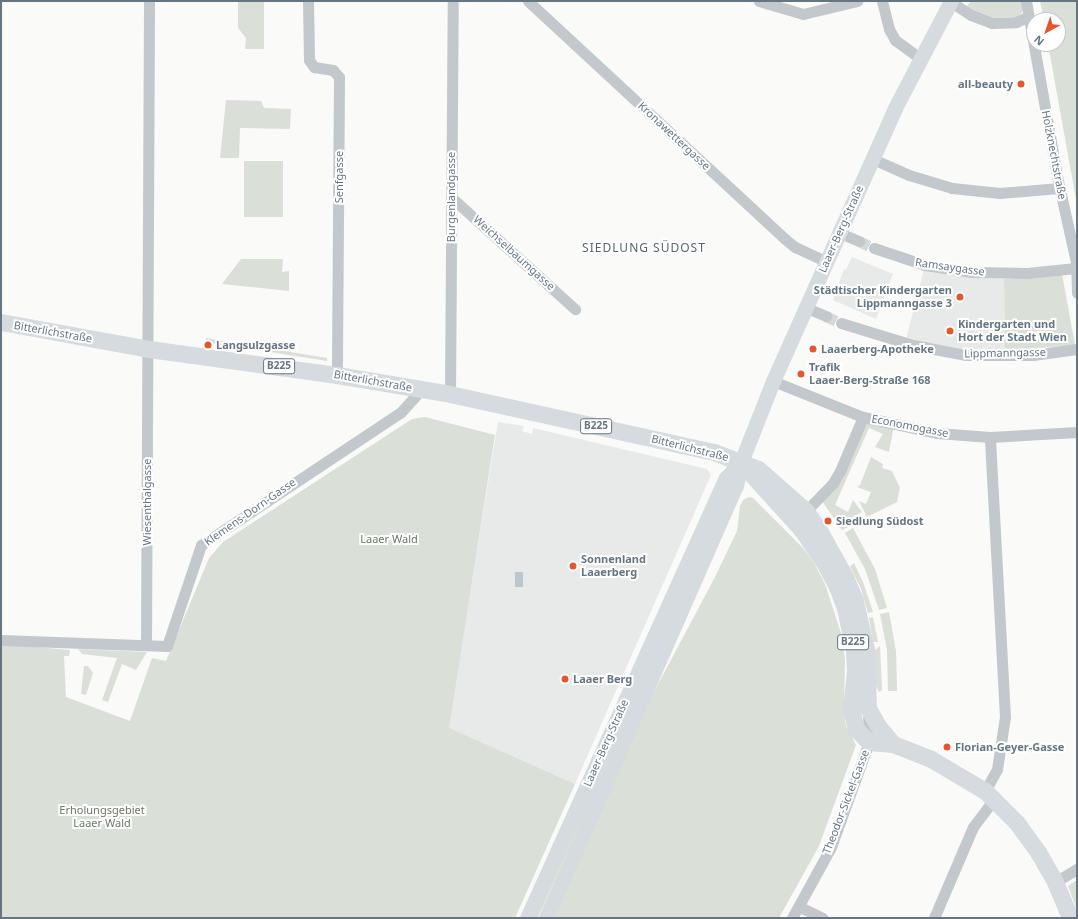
<!DOCTYPE html>
<html>
<head>
<meta charset="utf-8">
<style>
	body { margin:0 }
	#map { position:relative; width:1078px; height:919px; overflow:hidden; background:#fafaf8; font-family:"Noto Sans",sans-serif }
	div>[style] { position:absolute }
	.built>* { inset:0; background:#e8e9e9 }
	.green>* { inset:0; background:#dadfd7; transform-origin:0 0 }
	.water>* { inset:0; background:#bbc7cb; transform-origin:0 0 }
	.minor-tunnel>* { height:11px; margin-top:-5.5px; transform-origin:0; background:repeating-linear-gradient(90deg,#d5d9db 0 11px,transparent 0 16.5px) }
	.minor>* { height:11px; margin:-5.5px; padding:0 5.5px; transform-origin:5.5px; border-radius:5.5px; background:#c3c8cc }
	.secondary>* { height:15px; margin:-7.5px; padding:0 7.5px; transform-origin:7.5px; border-radius:7.5px; background:#d6dbdf }
	.primary>* { height:17px; margin:-8.5px; padding:0 8.5px; transform-origin:8.5px; border-radius:8.5px; background:#d6dbdf }
	.dots>* { width:11px; height:11px; translate:-50% -50%; box-sizing:border-box; border:2px solid #fff; border-radius:50% }
	span { translate:-50% -50%; white-space:nowrap; text-align:center; line-height:1.15; -webkit-text-stroke:4px #fff; paint-order:stroke }
	.shield-label span { padding:1px 3px; background:#fff; border:1px solid; border-radius:3px; -webkit-text-stroke-width:0 }
	.shield-label { font-size:10px; color:#657683; font-weight:700 }
	.poi-label { font-size:11px; color:#657683; font-weight:700 }
	.right { translate:-100% -50%; text-align:right }
	.left { translate:0 -50%; text-align:left }
	.street-label { font-size:11px; color:#657683 }
	.park-label { font-size:11px; color:#687a64 }
	.neighbourhood-label { font-size:12px; color:#57646e; letter-spacing:1px }
	.frame { position:absolute; inset:0; border:2px solid #657683; pointer-events:none }
	.north { position:absolute; left:1026px; top:12px; width:40px; height:40px; box-sizing:border-box; background:#fff; border:1px solid #c1c8cd; border-radius:50%; rotate:220deg; font-size:11px; font-weight:700; line-height:16px; text-align:center; color:#657683 }
	.north::after { content:''; display:block; margin:auto; width:14px; height:18px; background:#e4572e; clip-path:polygon(50% 0,100% 100%,50% 72%,0 100%) }
</style>
</head>
<body>
<div id="map">
	<div class="built">
		<div style="clip-path:polygon(852px 257px,893px 274px,876px 319px,833px 300px,844px 269px,846px 270px)"></div>
		<div style="clip-path:polygon(924px 269px,966px 277px,1004px 279px,1005px 351px,964px 349px,906px 339px)"></div>
		<div style="clip-path:polygon(498px 422px,524px 426px,522px 431px,532px 434px,533px 428px,707px 469px,711px 475px,575px 784px,448px 728px)"></div>
	</div>
	<div class="green">
		<div style="clip-path:polygon(238px 1px,264px 1px,264px 49px,245px 49px,246px 38px,238px 28px)"></div>
		<div style="clip-path:polygon(971px 1px,1023px 1px,1024px 9px,1019px 17px,988px 18px,966px 7px)"></div>
		<div style="clip-path:polygon(1040px 1px,1077px 1px,1077px 205px,1048px 44px,1058px 44px,1058px 20px,1044px 20px)"></div>
		<div style="clip-path:polygon(226px 100px,261px 101px,264px 108px,291px 109px,290px 129px,240px 128px,239px 158px,220px 158px)"></div>
		<div style="left:283px;top:161px;width:56px;height:39px;rotate:90deg"></div>
		<div style="clip-path:polygon(241px 259px,283px 259px,282px 272px,289px 271px,289px 291px,222px 284px)"></div>
		<div style="clip-path:polygon(1062px 274px,1075px 345px,1005px 351px,1004px 279px)"></div>
		<div style="clip-path:polygon(206px 338px,327px 358px,327px 361px,206px 342px)"></div>
		<div style="clip-path:polygon(425px 417px,495px 435px,449px 728px,575px 784px,515px 918px,1px 918px,1px 644px,70px 650px,69px 656px,64px 656px,66px 697px,130px 721px,152px 658px,166px 661px,209px 558px,223px 542px,412px 419px)"></div>
		<div style="clip-path:polygon(870px 422px,894px 426px,889px 452px,875px 447px,883px 434px,869px 428px,835px 505px,848px 512px,853px 500px,862px 512px,849px 519px,852px 525px,842px 530px,822px 501px,864px 426px)"></div>
		<div style="clip-path:polygon(871px 457px,883px 464px,882px 468px,892px 471px,900px 488px,897px 502px,867px 517px,859px 501px,866px 504px,871px 492px,857px 487px,860px 485px)"></div>
		<div style="clip-path:polygon(749px 497px,753px 498px,804px 549px,814px 563px,825px 584px,841px 633px,845px 659px,844px 714px,846px 726px,856px 745px,819px 846px,779px 918px,553px 918px,648px 703px,714px 579px,737px 531px,740px 506px,743px 500px)"></div>
		<div style="clip-path:polygon(708px 528px,685px 592px,538px 918px,534px 918px)"></div>
		<div style="clip-path:polygon(853px 528px,875px 569px,887px 608px,879px 610px,865px 569px,845px 533px)"></div>
		<div style="clip-path:polygon(854px 563px,863px 582px,873px 612px,868px 613px,861px 589px,850px 566px)"></div>
		<div style="clip-path:polygon(889px 612px,896px 651px,897px 691px,888px 691px,887px 650px,880px 614px)"></div>
		<div style="clip-path:polygon(873px 617px,878px 642px,873px 642px,869px 618px)"></div>
		<div style="clip-path:polygon(880px 646px,882px 690px,879px 692px,876px 686px,874px 651px)"></div>
		<div style="clip-path:polygon(78px 649px,147px 652px,136px 670px,122px 664px,108px 702px,102px 700px,117px 658px,82px 654px)"></div>
		<div style="clip-path:polygon(84px 666px,88px 666px,93px 673px,86px 695px,81px 694px)"></div>
		<div style="clip-path:polygon(1077px 880px,1077px 910px,1068px 886px)"></div>
	</div>
	<div class="water">
		<div style="left:515px;top:572px;width:8px;height:15px"></div>
	</div>
	<div class="minor-tunnel">
		<div style="left:859px;top:241px;width:17px;rotate:25deg"></div>
		<div style="left:826px;top:316px;width:17px;rotate:25deg"></div>
	</div>
	<div class="minor">
		<div style="left:308px;top:1px;width:59px;rotate:89deg"></div>
		<div style="left:309px;top:60px;width:9px;rotate:54deg"></div>
		<div style="left:314px;top:67px;width:19px;rotate:9deg"></div>
		<div style="left:333px;top:70px;width:9px;rotate:49deg"></div>
		<div style="left:339px;top:77px;width:298px;rotate:90.4deg"></div>
		<div style="left:528px;top:1px;width:350px;rotate:42.8deg"></div>
		<div style="left:785px;top:239px;width:13px;rotate:39deg"></div>
		<div style="left:795px;top:247px;width:35px;rotate:25deg"></div>
		<div style="left:759px;top:1px;width:46px;rotate:16.5deg"></div>
		<div style="left:803px;top:14px;width:56px;rotate:-13.5deg"></div>
		<div style="left:882px;top:1px;width:29px;rotate:76deg"></div>
		<div style="left:889px;top:29px;width:13px;rotate:61deg"></div>
		<div style="left:895px;top:40px;width:31px;rotate:36deg"></div>
		<div style="left:1026px;top:1px;width:183px;rotate:79.9deg"></div>
		<div style="left:1058px;top:181px;width:83px;rotate:77.5deg"></div>
		<div style="left:1076px;top:262px;width:31px;rotate:88deg"></div>
		<div style="left:951px;top:2px;width:24px;rotate:33deg"></div>
		<div style="left:971px;top:15px;width:22px;rotate:21deg"></div>
		<div style="left:992px;top:23px;width:24px;rotate:-2deg"></div>
		<div style="left:1016px;top:22px;width:13px;rotate:-23deg"></div>
		<div style="left:873px;top:159px;width:39px;rotate:24deg"></div>
		<div style="left:909px;top:175px;width:45px;rotate:16.8deg"></div>
		<div style="left:952px;top:188px;width:48px;rotate:5.9deg"></div>
		<div style="left:1000px;top:193px;width:59px;rotate:-4.8deg"></div>
		<div style="left:452px;top:198px;width:166px;rotate:42.1deg"></div>
		<div style="left:840px;top:233px;width:21px;rotate:23deg"></div>
		<div style="left:874px;top:248px;width:54px;rotate:18.4deg"></div>
		<div style="left:925px;top:265px;width:47px;rotate:8.7deg"></div>
		<div style="left:971px;top:272px;width:56px;rotate:1deg"></div>
		<div style="left:1027px;top:273px;width:49px;rotate:-5.8deg"></div>
		<div style="left:807px;top:308px;width:21px;rotate:23deg"></div>
		<div style="left:841px;top:323px;width:75px;rotate:17deg"></div>
		<div style="left:913px;top:345px;width:54px;rotate:10.7deg"></div>
		<div style="left:966px;top:355px;width:67px"></div>
		<div style="left:1033px;top:355px;width:44px;rotate:-7.8deg"></div>
		<div style="left:773px;top:381px;width:97px;rotate:21.8deg"></div>
		<div style="left:863px;top:417px;width:76px;rotate:12.2deg"></div>
		<div style="left:937px;top:433px;width:53px;rotate:4.3deg"></div>
		<div style="left:990px;top:437px;width:87px;rotate:-3.3deg"></div>
		<div style="left:450px;top:394px;width:393px;rotate:-89.6deg"></div>
		<div style="left:806px;top:511px;width:39px;rotate:-46deg"></div>
		<div style="left:833px;top:483px;width:14px;rotate:-60deg"></div>
		<div style="left:840px;top:471px;width:59px;rotate:-66.9deg"></div>
		<div style="left:1px;top:640px;width:166px;rotate:2.1deg"></div>
		<div style="left:167px;top:646px;width:107px;rotate:-71.4deg"></div>
		<div style="left:201px;top:545px;width:240px;rotate:-33.6deg"></div>
		<div style="left:401px;top:412px;width:30px;rotate:-48deg"></div>
		<div style="left:146px;top:645px;width:644px;rotate:-89.73deg"></div>
		<div style="left:985px;top:791px;width:25px;rotate:-61deg"></div>
		<div style="left:997px;top:769px;width:53px;rotate:-81.3deg"></div>
		<div style="left:1005px;top:717px;width:280px;rotate:-93.1deg"></div>
		<div style="left:1055px;top:882px;width:26px;rotate:-31deg"></div>
		<div style="left:800px;top:907px;width:25px;rotate:26deg"></div>
		<div style="left:792px;top:918px;width:81px;rotate:-61.2deg"></div>
		<div style="left:831px;top:847px;width:112px;rotate:-70.1deg"></div>
		<div style="left:869px;top:742px;width:31px;rotate:-92deg"></div>
		<div style="left:934px;top:918px;width:99px;rotate:-66.8deg"></div>
		<div style="left:973px;top:827px;width:35px;rotate:-53deg"></div>
	</div>
	<div class="secondary">
		<div style="left:527px;top:918px;width:483px;rotate:-65.7deg"></div>
		<div style="left:726px;top:478px;width:22px;rotate:-47deg"></div>
		<div style="left:546px;top:918px;width:472px;rotate:-66.3deg"></div>
		<div style="left:736px;top:486px;width:25px;rotate:-78deg"></div>
		<div style="left:741px;top:462px;width:87px;rotate:-68.4deg"></div>
		<div style="left:773px;top:381px;width:299px;rotate:-65.9deg"></div>
		<div style="left:895px;top:108px;width:121px;rotate:-62.4deg"></div>
	</div>
	<div class="primary">
		<div style="left:1px;top:322px;width:150px;rotate:10.3deg"></div>
		<div style="left:149px;top:349px;width:190px;rotate:7.9deg"></div>
		<div style="left:337px;top:375px;width:115px;rotate:9.5deg"></div>
		<div style="left:450px;top:394px;width:270px;rotate:12.4deg"></div>
		<div style="left:714px;top:452px;width:47px;rotate:21.1deg"></div>
		<div style="left:758px;top:469px;width:64px;rotate:41.2deg"></div>
		<div style="left:806px;top:511px;width:23px;rotate:56deg"></div>
		<div style="left:819px;top:530px;width:54px;rotate:61deg"></div>
		<div style="left:845px;top:577px;width:26px;rotate:67deg"></div>
		<div style="left:855px;top:601px;width:50px;rotate:77.3deg"></div>
		<div style="left:866px;top:650px;width:58px;rotate:88deg"></div>
		<div style="left:868px;top:708px;width:21px;rotate:61deg"></div>
		<div style="left:878px;top:726px;width:23px;rotate:50deg"></div>
		<div style="left:744px;top:466px;width:86px;rotate:47.8deg"></div>
		<div style="left:802px;top:530px;width:41px;rotate:55.9deg"></div>
		<div style="left:825px;top:564px;width:26px;rotate:62deg"></div>
		<div style="left:837px;top:587px;width:22px;rotate:69deg"></div>
		<div style="left:845px;top:608px;width:44px;rotate:78.2deg"></div>
		<div style="left:854px;top:651px;width:20px;rotate:87deg"></div>
		<div style="left:855px;top:671px;width:38px;rotate:96deg"></div>
		<div style="left:851px;top:709px;width:21px;rotate:76deg"></div>
		<div style="left:856px;top:729px;width:18px;rotate:45deg"></div>
		<div style="left:869px;top:742px;width:24px;rotate:5deg"></div>
		<div style="left:893px;top:744px;width:41px;rotate:21.5deg"></div>
		<div style="left:931px;top:759px;width:63px;rotate:30.7deg"></div>
		<div style="left:985px;top:791px;width:45px;rotate:45deg"></div>
		<div style="left:1017px;top:823px;width:36px;rotate:54deg"></div>
		<div style="left:1038px;top:852px;width:34px;rotate:60deg"></div>
		<div style="left:1055px;top:882px;width:39px;rotate:67deg"></div>
	</div>
	<div class="dots">
		<div style="left:1021px;top:84px;background:#e4572e"></div>
		<div style="left:960px;top:297px;background:#e4572e"></div>
		<div style="left:950px;top:331px;background:#e4572e"></div>
		<div style="left:208px;top:345px;background:#e4572e"></div>
		<div style="left:813px;top:349px;background:#e4572e"></div>
		<div style="left:801px;top:374px;background:#e4572e"></div>
		<div style="left:828px;top:521px;background:#e4572e"></div>
		<div style="left:573px;top:566px;background:#e4572e"></div>
		<div style="left:565px;top:679px;background:#e4572e"></div>
		<div style="left:947px;top:747px;background:#e4572e"></div>
	</div>
	<div class="shield-label">
		<span style="left:279px;top:366px">B225</span>
		<span style="left:596px;top:426px">B225</span>
		<span style="left:853px;top:642px">B225</span>
	</div>
	<div class="poi-label">
		<span class="right" style="left:1013px;top:84px">all-beauty</span>
		<span class="right" style="left:952px;top:297px">Städtischer Kindergarten<br>Lippmanngasse 3</span>
		<span class="left" style="left:958px;top:331px">Kindergarten und<br>Hort der Stadt Wien</span>
		<span class="left" style="left:216px;top:345px">Langsulzgasse</span>
		<span class="left" style="left:821px;top:349px">Laaerberg-Apotheke</span>
		<span class="left" style="left:809px;top:374px">Trafik<br>Laaer-Berg-Straße 168</span>
		<span class="left" style="left:836px;top:521px">Siedlung Südost</span>
		<span class="left" style="left:581px;top:566px">Sonnenland<br>Laaerberg</span>
		<span class="left" style="left:573px;top:679px">Laaer Berg</span>
		<span class="left" style="left:955px;top:747px">Florian-Geyer-Gasse</span>
	</div>
	<div class="street-label">
		<span style="left:674px;top:136px;rotate:43deg">Kronawettergasse</span>
		<span style="left:1054px;top:155px;rotate:79deg">Holzknechtstraße</span>
		<span style="left:339px;top:177px;rotate:-90deg">Senfgasse</span>
		<span style="left:451px;top:197px;rotate:-90deg">Burgenlandgasse</span>
		<span style="left:841px;top:229px;rotate:-66deg">Laaer-Berg-Straße</span>
		<span style="left:514px;top:253px;rotate:42deg">Weichselbaumgasse</span>
		<span style="left:950px;top:267px;rotate:8deg">Ramsaygasse</span>
		<span style="left:53px;top:332px;rotate:10deg">Bitterlichstraße</span>
		<span style="left:1005px;top:353px;rotate:-1deg">Lippmanngasse</span>
		<span style="left:373px;top:381px;rotate:10deg">Bitterlichstraße</span>
		<span style="left:910px;top:426px;rotate:11deg">Economogasse</span>
		<span style="left:690px;top:448px;rotate:14deg">Bitterlichstraße</span>
		<span style="left:147px;top:502px;rotate:-90deg">Wiesenthalgasse</span>
		<span style="left:250px;top:512px;rotate:-35deg">Klemens-Dorn-Gasse</span>
		<span style="left:606px;top:743px;rotate:-66deg">Laaer-Berg-Straße</span>
		<span style="left:846px;top:802px;rotate:-69deg">Theodor-Sickel-Gasse</span>
	</div>
	<div class="park-label">
		<span style="left:389px;top:539px">Laaer Wald</span>
		<span style="left:102px;top:817px">Erholungsgebiet<br>Laaer Wald</span>
	</div>
	<div class="neighbourhood-label">
		<span style="left:644px;top:248px">SIEDLUNG SÜDOST</span>
	</div>
	<div class="frame"></div>
	<div class="north">N</div>
</div>
</body>
</html>
